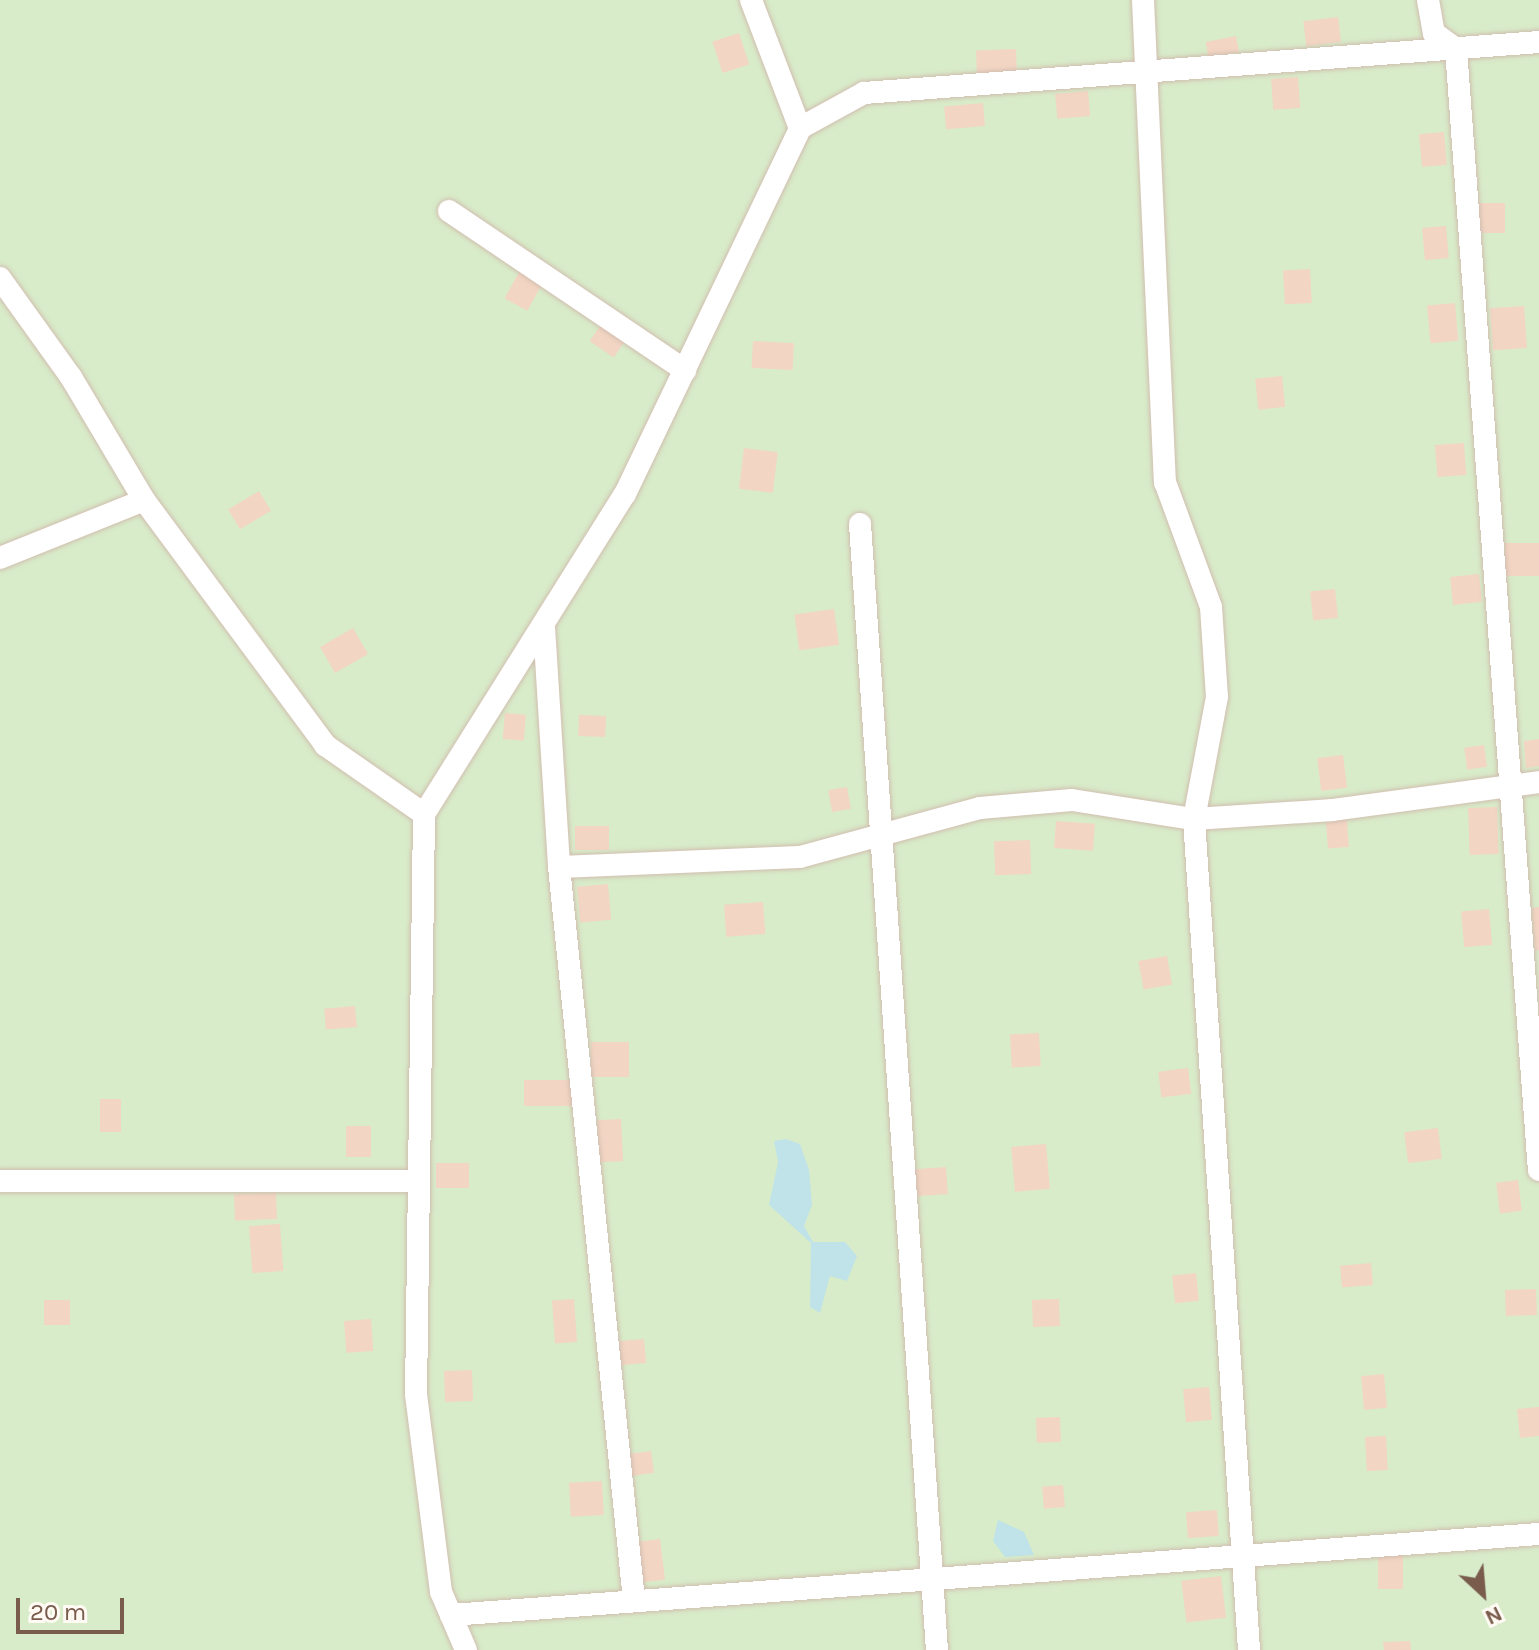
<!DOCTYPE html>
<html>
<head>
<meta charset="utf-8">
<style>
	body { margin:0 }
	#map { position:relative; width:1539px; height:1650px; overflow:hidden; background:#fdf6ec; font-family:Karla,sans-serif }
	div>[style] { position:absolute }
	.green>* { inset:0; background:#d8ecc9; transform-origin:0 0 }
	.water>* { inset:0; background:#bfe3e8 }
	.building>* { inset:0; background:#f3d5c3; transform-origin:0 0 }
	.roads { filter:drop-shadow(0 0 2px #d1beb0) drop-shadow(0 0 2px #d1beb0) }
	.service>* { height:22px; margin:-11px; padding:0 11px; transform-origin:11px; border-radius:11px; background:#fff }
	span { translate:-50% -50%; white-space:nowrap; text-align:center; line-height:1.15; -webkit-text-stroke:8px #fffaf3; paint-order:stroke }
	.north { position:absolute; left:1443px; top:1554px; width:80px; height:80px; -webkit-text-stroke:6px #fffaf3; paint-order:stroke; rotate:154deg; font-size:22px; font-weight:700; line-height:32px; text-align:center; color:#7a5c4d }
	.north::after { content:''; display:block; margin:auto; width:28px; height:36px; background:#7a5c4d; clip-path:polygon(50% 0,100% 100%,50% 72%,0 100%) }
	.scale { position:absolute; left:16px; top:1598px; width:108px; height:36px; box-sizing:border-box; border:4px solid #7a5c4d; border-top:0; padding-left:10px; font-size:24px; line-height:28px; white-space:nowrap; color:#7a5c4d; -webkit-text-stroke:6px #fffaf3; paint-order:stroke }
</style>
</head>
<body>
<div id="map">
	<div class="green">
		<div style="left:0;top:0;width:1539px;height:1650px"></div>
	</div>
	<div class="water">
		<div style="clip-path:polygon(786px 1139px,800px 1144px,809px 1170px,812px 1205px,804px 1226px,813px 1242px,845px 1242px,857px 1256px,847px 1281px,830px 1276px,820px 1313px,810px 1307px,811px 1243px,769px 1205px,778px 1162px,774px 1141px)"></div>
		<div style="clip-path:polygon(998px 1520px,1024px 1532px,1034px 1555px,1005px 1557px,993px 1541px)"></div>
	</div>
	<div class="building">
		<div style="left:1338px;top:17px;width:25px;height:35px;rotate:83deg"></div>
		<div style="left:739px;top:33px;width:33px;height:28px;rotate:72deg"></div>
		<div style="left:1236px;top:36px;width:16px;height:31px;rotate:79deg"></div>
		<div style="left:1016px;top:49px;width:24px;height:40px;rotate:88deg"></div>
		<div style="left:1298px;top:77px;width:31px;height:27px;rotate:86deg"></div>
		<div style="left:1088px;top:91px;width:25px;height:33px;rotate:85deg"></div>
		<div style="left:983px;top:103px;width:23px;height:39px;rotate:85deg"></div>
		<div style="left:1444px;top:132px;width:33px;height:25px;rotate:85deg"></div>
		<div style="left:1479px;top:203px;width:26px;height:30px"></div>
		<div style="left:1446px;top:226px;width:32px;height:24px;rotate:85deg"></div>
		<div style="left:523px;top:265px;width:26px;height:38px;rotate:29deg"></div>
		<div style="left:1310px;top:269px;width:34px;height:27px;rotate:87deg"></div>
		<div style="left:1455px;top:303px;width:38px;height:28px;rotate:85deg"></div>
		<div style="left:1524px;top:306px;width:42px;height:34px;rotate:86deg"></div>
		<div style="left:602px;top:323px;width:29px;height:22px;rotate:34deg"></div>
		<div style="left:753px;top:341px;width:41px;height:27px;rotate:3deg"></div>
		<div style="left:1282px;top:376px;width:31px;height:27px;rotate:84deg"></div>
		<div style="left:1464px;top:443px;width:32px;height:29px;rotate:86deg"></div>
		<div style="left:744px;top:448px;width:34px;height:41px;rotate:7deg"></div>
		<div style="left:259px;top:491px;width:23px;height:36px;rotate:59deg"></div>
		<div style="left:1539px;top:543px;width:33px;height:34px;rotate:90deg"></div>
		<div style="left:1479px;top:574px;width:28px;height:29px;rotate:84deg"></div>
		<div style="left:1335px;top:589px;width:29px;height:25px;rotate:84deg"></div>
		<div style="left:834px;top:609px;width:36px;height:40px;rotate:82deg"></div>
		<div style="left:353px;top:628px;width:30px;height:38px;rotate:60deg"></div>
		<div style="left:505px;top:713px;width:21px;height:26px;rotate:5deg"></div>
		<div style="left:579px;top:715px;width:27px;height:21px;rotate:2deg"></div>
		<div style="clip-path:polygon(1539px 739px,1539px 766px,1526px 768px,1524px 741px)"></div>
		<div style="left:1484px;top:745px;width:22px;height:20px;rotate:82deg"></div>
		<div style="left:1343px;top:755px;width:33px;height:26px;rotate:83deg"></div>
		<div style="left:847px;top:787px;width:22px;height:19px;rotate:80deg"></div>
		<div style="left:1497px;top:807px;width:47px;height:29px;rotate:88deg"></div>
		<div style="left:1347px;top:820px;width:27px;height:21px;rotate:86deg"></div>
		<div style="left:1056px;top:821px;width:39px;height:27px;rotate:4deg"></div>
		<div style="left:575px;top:826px;width:34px;height:24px"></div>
		<div style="left:1030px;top:840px;width:34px;height:36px;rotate:88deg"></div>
		<div style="left:608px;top:884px;width:36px;height:31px;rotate:85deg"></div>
		<div style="left:763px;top:902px;width:32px;height:39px;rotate:86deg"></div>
		<div style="clip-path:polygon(1539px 907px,1539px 950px,1535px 951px,1532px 908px)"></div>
		<div style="left:1489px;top:909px;width:36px;height:28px;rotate:85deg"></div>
		<div style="left:1167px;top:956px;width:29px;height:29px;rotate:80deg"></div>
		<div style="left:355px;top:1006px;width:21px;height:31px;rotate:85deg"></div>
		<div style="left:1039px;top:1033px;width:33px;height:29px;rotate:87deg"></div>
		<div style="left:591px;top:1042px;width:38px;height:35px"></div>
		<div style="left:1188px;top:1068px;width:26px;height:30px;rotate:83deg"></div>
		<div style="left:573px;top:1080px;width:26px;height:49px;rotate:90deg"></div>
		<div style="left:100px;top:1099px;width:21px;height:33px"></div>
		<div style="left:621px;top:1119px;width:42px;height:24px;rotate:87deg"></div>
		<div style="left:346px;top:1126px;width:25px;height:31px"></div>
		<div style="left:1438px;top:1128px;width:31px;height:34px;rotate:83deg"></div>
		<div style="left:1046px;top:1144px;width:45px;height:35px;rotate:85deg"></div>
		<div style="left:436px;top:1163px;width:33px;height:25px"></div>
		<div style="left:946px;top:1167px;width:27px;height:33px;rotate:86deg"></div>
		<div style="left:1518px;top:1180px;width:31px;height:22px;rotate:83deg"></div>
		<div style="left:276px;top:1193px;width:26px;height:42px;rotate:88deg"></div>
		<div style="left:280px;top:1224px;width:47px;height:31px;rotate:86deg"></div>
		<div style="left:1371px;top:1263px;width:22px;height:31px;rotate:85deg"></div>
		<div style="left:1196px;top:1273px;width:28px;height:24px;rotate:84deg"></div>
		<div style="left:1536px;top:1289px;width:26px;height:31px;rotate:88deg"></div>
		<div style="left:574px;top:1299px;width:43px;height:22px;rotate:86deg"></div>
		<div style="left:1059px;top:1299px;width:27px;height:27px;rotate:88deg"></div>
		<div style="left:44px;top:1300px;width:26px;height:25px"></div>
		<div style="left:371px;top:1319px;width:32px;height:27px;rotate:86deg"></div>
		<div style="left:644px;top:1339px;width:24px;height:30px;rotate:85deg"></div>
		<div style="left:472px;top:1370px;width:31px;height:28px;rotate:88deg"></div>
		<div style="left:1384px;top:1374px;width:34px;height:23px;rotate:85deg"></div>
		<div style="left:1209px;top:1387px;width:33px;height:26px;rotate:85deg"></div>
		<div style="clip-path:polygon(1539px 1407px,1539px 1436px,1520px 1438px,1517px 1409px)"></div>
		<div style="left:1060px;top:1417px;width:25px;height:24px;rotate:88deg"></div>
		<div style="left:1386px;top:1436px;width:34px;height:21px;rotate:87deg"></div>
		<div style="left:651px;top:1451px;width:22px;height:26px;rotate:82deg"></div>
		<div style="left:602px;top:1481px;width:34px;height:33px;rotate:87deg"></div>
		<div style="left:1063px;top:1485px;width:22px;height:21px;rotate:85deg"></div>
		<div style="left:1217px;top:1510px;width:26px;height:31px;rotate:86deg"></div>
		<div style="left:660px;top:1539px;width:41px;height:23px;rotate:83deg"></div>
		<div style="left:1378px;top:1555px;width:25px;height:34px"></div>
		<div style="left:1221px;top:1576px;width:42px;height:40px;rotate:83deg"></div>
		<div style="clip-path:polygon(1410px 1641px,1411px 1650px,1384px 1650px,1383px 1642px)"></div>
	</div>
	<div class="roads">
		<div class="service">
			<div style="left:751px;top:0;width:137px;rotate:69.1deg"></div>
			<div style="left:1143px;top:0;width:483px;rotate:87.4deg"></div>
			<div style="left:1165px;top:482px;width:133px;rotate:69.8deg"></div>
			<div style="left:1211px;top:607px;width:90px;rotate:86.2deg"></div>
			<div style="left:1217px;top:697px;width:124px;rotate:100.7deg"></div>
			<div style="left:1194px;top:819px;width:833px;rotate:86.21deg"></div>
			<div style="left:1428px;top:0;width:34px;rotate:80deg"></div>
			<div style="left:1434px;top:33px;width:27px;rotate:36deg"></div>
			<div style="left:1456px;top:49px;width:1124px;rotate:85.77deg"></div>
			<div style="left:449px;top:211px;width:285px;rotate:34deg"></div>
			<div style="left:0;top:278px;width:122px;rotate:54.4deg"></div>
			<div style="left:71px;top:377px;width:143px;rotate:59.3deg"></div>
			<div style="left:144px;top:500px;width:305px;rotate:53.5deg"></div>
			<div style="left:325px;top:745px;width:121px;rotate:34.9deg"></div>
			<div style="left:860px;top:524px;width:1129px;rotate:86.09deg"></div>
			<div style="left:0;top:558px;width:155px;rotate:-21.9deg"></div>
			<div style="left:544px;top:627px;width:240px;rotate:86.4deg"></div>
			<div style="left:559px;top:867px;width:737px;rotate:84.16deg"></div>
			<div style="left:559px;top:867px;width:241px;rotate:-2.4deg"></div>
			<div style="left:800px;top:857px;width:187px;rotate:-15.2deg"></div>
			<div style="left:980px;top:808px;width:92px;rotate:-5deg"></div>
			<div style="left:1072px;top:800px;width:123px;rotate:8.9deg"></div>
			<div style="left:1194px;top:819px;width:139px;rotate:-3.7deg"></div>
			<div style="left:1333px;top:810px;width:208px;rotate:-7.7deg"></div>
			<div style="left:0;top:1181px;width:419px"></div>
			<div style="left:451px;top:1615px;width:1091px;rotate:-4.26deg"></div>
			<div style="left:466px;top:1650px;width:63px;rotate:-113.3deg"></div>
			<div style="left:441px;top:1592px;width:199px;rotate:-97.2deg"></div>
			<div style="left:416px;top:1395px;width:581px;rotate:-89.21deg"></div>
			<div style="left:424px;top:814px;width:378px;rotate:-57.9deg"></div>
			<div style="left:625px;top:494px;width:406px;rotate:-64.4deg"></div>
			<div style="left:800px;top:128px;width:73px;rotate:-28.7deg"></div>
			<div style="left:864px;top:93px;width:677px;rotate:-4.32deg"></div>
		</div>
	</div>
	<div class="north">N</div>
	<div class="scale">20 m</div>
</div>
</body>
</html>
